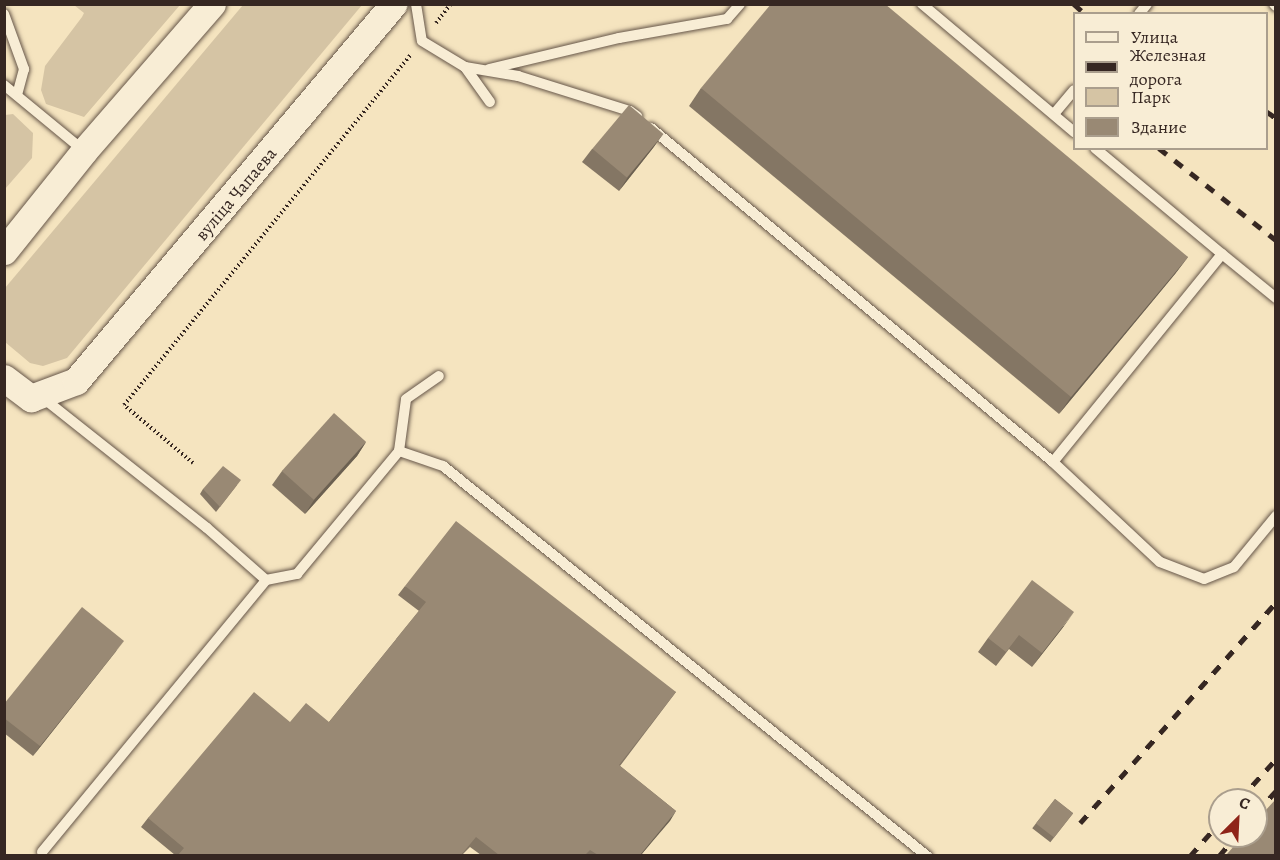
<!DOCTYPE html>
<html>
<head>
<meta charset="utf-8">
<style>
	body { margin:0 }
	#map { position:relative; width:1280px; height:860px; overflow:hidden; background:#f5e4bf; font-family:Alegreya,serif }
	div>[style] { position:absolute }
	.green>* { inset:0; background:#d5c4a4 }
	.path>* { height:4px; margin-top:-2px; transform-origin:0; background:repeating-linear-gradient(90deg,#362722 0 1.5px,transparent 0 4.5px) }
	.roads { filter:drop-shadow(0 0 2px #665649) drop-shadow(0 0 2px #665649) }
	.service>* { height:10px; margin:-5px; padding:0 5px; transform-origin:5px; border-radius:5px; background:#f8edd5 }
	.tertiary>* { height:27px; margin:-13.5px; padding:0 13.5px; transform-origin:13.5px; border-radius:13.5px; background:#f8edd5 }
	.rail>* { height:4.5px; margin-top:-2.25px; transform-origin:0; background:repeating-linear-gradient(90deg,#362722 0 10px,transparent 0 20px) }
	.wall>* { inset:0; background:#847664; transform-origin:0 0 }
	.shaded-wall>* { inset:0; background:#6b6051 }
	.building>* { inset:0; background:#998974; transform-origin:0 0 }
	span { translate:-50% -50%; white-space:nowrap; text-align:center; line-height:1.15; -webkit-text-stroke:4.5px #f8edd5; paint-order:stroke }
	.street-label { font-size:18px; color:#362722 }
	.frame { position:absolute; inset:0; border:6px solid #362722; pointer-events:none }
	.legend { position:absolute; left:1073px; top:12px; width:195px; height:138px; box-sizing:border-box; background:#f8edd5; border:2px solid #aa9e8d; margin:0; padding:8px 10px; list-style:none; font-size:18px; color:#362722 }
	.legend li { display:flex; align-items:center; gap:12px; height:30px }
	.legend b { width:30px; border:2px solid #aa9e8d }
	.north { position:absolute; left:1208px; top:788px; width:60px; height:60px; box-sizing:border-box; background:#f8edd5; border:2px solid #aa9e8d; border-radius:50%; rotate:24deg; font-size:16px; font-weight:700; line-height:24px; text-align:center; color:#362722 }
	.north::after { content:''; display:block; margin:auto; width:21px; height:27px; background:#8f2418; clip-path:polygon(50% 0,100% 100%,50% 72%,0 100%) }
</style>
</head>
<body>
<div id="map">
	<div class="green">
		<div style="clip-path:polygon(74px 5px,180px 5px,84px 117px,46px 104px,41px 90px,45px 66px,82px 17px,84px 13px)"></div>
		<div style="clip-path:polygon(243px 5px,362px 5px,67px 358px,43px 366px,30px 363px,5px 342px,5px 288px)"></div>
		<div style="clip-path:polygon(13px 114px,33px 133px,32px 158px,5px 189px,5px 115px)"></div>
	</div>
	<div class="path">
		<div style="left:436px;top:23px;width:24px;rotate:-52deg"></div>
		<div style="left:193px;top:463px;width:90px;rotate:-140deg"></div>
		<div style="left:124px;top:405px;width:453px;rotate:-50.7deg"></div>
	</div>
	<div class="roads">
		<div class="service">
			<div style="left:416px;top:4px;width:37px;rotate:81deg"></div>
			<div style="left:422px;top:41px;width:50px;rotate:31.2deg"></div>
			<div style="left:465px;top:67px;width:43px;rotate:54.5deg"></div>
			<div style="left:922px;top:4px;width:199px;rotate:40.1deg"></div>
			<div style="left:1274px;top:4px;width:3px;rotate:45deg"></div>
			<div style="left:4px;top:14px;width:59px;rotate:70deg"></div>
			<div style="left:24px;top:69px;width:27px;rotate:105deg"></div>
			<div style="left:1139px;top:14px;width:13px;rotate:-51deg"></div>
			<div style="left:465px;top:67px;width:54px;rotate:9.6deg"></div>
			<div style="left:518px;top:76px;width:117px;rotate:17.4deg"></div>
			<div style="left:630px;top:111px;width:9px;rotate:36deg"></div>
			<div style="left:489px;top:69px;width:134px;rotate:-13.4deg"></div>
			<div style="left:619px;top:38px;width:110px;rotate:-10deg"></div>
			<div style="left:727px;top:19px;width:20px;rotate:-49deg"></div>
			<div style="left:4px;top:85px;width:104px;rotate:39.5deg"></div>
			<div style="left:1054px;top:114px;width:31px;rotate:-50deg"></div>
			<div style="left:651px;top:128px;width:523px;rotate:39.72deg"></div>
			<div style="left:1053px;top:462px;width:268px;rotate:-50.9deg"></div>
			<div style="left:1222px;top:254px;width:165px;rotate:-140.2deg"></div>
			<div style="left:1222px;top:254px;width:70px;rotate:39.2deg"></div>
			<div style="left:399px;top:451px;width:46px;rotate:18.8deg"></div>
			<div style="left:443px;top:466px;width:622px;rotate:38.86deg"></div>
			<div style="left:1053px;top:462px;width:146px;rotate:43.1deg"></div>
			<div style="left:1160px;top:562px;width:47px;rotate:21.1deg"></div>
			<div style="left:1204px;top:579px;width:32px;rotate:-22deg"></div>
			<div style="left:1234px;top:567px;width:66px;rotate:-50.5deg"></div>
			<div style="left:266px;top:580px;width:32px;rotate:-11deg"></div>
			<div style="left:297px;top:574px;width:160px;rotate:-50.3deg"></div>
			<div style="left:399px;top:451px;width:52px;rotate:-82.3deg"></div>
			<div style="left:406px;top:399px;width:40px;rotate:-34.9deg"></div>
			<div style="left:42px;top:852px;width:352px;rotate:-50.5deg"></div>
			<div style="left:266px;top:580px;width:79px;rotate:-138.6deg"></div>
			<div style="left:207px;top:528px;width:211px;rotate:-141.6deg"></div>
		</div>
		<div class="tertiary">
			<div style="left:4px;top:251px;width:128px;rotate:-51.3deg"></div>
			<div style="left:84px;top:151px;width:195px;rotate:-49deg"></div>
			<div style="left:4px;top:378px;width:34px;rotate:37deg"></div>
			<div style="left:31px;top:398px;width:48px;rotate:-20.7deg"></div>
			<div style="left:76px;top:381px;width:493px;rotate:-49.9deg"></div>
		</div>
	</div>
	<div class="rail">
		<div style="left:1074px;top:4px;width:15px;rotate:42deg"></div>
		<div style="left:1266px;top:111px;width:12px;rotate:35deg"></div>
		<div style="left:1159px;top:148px;width:149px;rotate:38.2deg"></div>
		<div style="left:1239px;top:800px;width:55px;rotate:-47.9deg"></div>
		<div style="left:1256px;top:813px;width:30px;rotate:-48deg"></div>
		<div style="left:1080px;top:823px;width:295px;rotate:-48.4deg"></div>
		<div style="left:1190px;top:856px;width:45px;rotate:-48.6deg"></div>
		<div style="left:1219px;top:856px;width:26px;rotate:-50deg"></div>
	</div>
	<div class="wall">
		<div style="clip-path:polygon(701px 88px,1188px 257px,1175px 274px,1059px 414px,689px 106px)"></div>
		<div style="clip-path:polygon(663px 134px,653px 148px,619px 191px,582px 162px,592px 149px)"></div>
		<div style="clip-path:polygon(366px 442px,357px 456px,305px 514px,272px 485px,282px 471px)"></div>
		<div style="clip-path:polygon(237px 485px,216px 512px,200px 494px,203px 489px)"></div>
		<div style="clip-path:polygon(405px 586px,676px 692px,620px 766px,676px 811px,641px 855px,481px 855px,470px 847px,462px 855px,175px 855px,141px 827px,148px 818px,290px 722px,329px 722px,419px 611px,398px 595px)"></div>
		<div style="clip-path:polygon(1064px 626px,1032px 667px,1009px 649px,996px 666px,978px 652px,988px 638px)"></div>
		<div style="clip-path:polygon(117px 650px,33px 756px,4px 733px,4px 704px)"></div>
		<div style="left:1055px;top:799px;width:23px;height:37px;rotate:38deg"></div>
	</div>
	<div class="shaded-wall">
		<div style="clip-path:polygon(663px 134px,653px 148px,619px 191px,628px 177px)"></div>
		<div style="clip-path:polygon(1188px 257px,1175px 274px,1059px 414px,1071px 397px)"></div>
		<div style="clip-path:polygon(366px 442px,357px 456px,305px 514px,314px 500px)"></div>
		<div style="clip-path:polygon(1074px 612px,1064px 626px,1032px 667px,1042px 653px)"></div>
		<div style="clip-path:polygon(124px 641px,117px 650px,33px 756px,40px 746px)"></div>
		<div style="clip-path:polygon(676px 811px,670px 821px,641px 855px,640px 855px)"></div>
	</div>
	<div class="building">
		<div style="clip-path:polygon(771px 4px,885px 4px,1188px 257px,1071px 397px,701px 88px)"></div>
		<div style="left:629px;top:105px;width:45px;height:57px;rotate:40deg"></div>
		<div style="left:334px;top:413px;width:43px;height:78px;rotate:42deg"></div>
		<div style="clip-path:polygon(223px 466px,241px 480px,220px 507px,203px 489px)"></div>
		<div style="clip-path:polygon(456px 521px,676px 692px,619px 765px,676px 811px,640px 855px,598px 855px,590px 850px,585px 855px,499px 855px,476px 837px,461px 855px,178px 855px,184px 848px,148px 818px,254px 692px,290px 722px,306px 703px,329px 722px,426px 602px,405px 586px)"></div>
		<div style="clip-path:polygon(1032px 580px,1074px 612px,1042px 653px,1019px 635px,1006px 652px,988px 638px)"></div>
		<div style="clip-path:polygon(82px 607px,124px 641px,40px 746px,4px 718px,4px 704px)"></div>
		<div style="left:1055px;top:799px;width:23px;height:31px;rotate:38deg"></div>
		<div style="clip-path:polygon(1275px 800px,1275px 855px,1228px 855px,1227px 854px,1243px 836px,1256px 836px,1256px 821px)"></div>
	</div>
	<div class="street-label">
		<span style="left:236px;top:194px;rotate:-50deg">вуліца Чапаева</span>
	</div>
	<div class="frame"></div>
	<ul class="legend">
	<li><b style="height:8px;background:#f8edd5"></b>Улица</li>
	<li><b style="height:8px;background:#362722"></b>Железная дорога</li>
	<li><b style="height:16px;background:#d5c4a4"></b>Парк</li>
	<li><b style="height:16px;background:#998974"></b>Здание</li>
	</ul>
	<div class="north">С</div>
</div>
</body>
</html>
